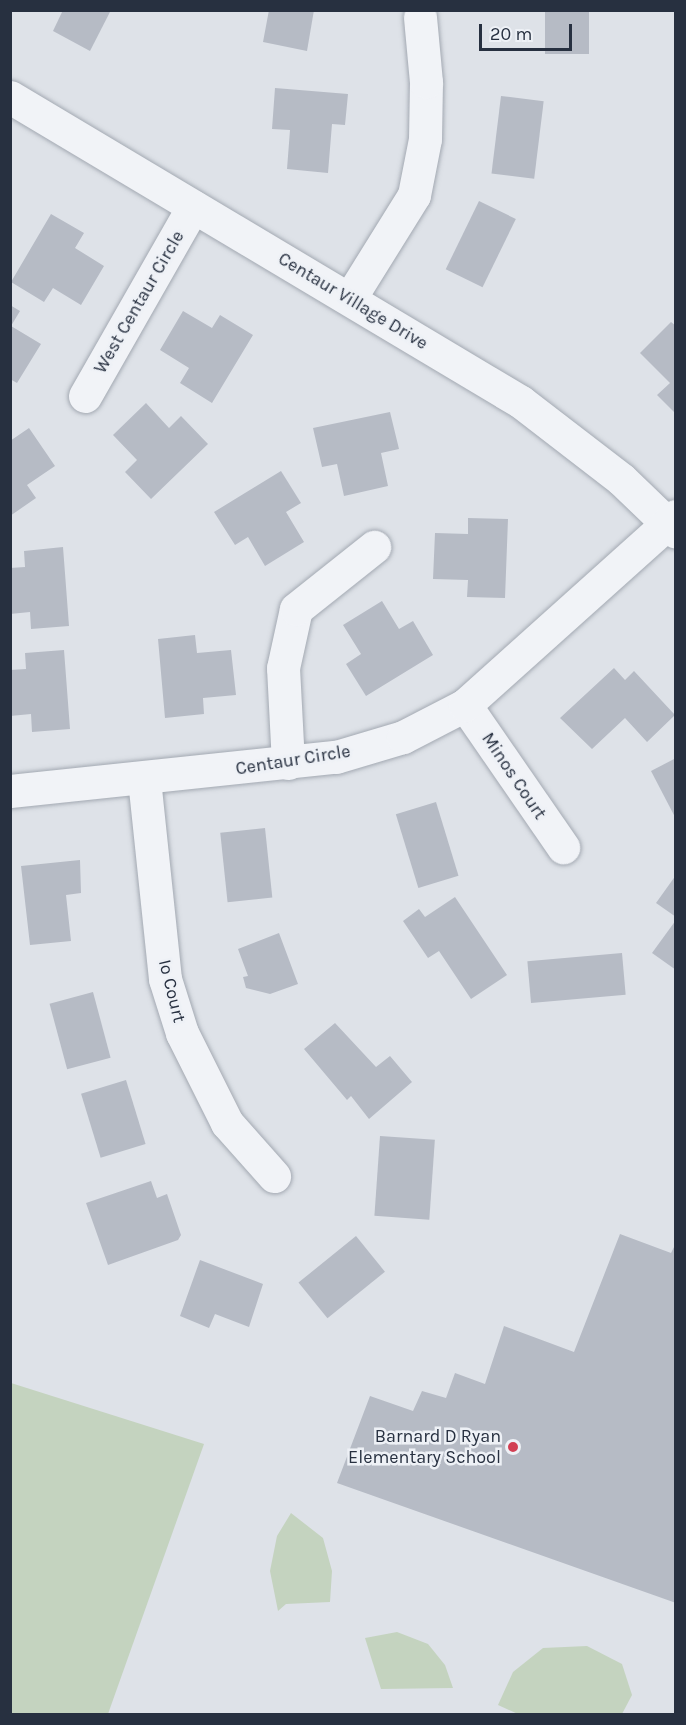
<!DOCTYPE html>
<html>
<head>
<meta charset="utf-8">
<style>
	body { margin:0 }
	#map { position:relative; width:686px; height:1725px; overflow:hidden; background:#dee2e8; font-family:Karla,sans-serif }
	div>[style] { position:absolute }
	.green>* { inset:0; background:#c4d3bf }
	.building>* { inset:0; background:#b6bbc5; transform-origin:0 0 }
	.roads { filter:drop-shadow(0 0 2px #a3a9b2) drop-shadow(0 0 2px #a3a9b2) }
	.minor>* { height:33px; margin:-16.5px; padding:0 16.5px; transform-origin:16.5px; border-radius:16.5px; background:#f1f3f7 }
	.dots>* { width:16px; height:16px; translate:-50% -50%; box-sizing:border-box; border:3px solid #eef1f6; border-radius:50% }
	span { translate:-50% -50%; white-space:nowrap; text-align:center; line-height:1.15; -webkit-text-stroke:5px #eef1f6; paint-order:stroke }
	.street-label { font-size:18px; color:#273040 }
	.poi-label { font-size:18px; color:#273040 }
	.right { translate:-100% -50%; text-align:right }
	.frame { position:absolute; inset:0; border:12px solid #273040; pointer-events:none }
	.scale { position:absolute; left:479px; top:24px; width:93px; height:27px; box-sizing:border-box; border:3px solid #273040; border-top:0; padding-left:8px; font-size:18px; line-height:21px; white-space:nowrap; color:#273040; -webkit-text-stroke:4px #eef1f6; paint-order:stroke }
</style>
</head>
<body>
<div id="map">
	<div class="green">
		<div style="clip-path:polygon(11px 1383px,204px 1444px,108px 1714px,11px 1714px)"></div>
		<div style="clip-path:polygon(291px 1513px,323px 1538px,332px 1571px,330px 1602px,286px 1604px,278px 1611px,270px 1571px,277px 1536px)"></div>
		<div style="clip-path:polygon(397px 1632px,428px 1644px,445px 1665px,453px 1688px,381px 1689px,365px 1638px)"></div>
		<div style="clip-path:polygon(587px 1646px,622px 1664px,632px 1695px,622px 1714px,518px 1714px,498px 1705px,513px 1672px,543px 1648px)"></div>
	</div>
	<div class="building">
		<div style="clip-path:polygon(63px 10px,111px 10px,90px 51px,53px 31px)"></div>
		<div style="clip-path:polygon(269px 10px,314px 10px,307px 51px,263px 42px)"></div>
		<div style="left:545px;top:10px;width:44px;height:44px"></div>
		<div style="clip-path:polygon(275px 88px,348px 94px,345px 125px,332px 124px,328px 173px,287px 169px,290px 130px,272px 129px)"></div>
		<div style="left:501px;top:96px;width:43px;height:78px;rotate:7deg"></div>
		<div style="left:479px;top:201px;width:41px;height:76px;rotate:26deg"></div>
		<div style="clip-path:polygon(51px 214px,84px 233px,75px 248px,104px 266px,81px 305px,53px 288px,44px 302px,11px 282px)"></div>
		<div style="clip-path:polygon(10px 305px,20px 311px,11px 326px,41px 344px,17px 383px,10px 379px)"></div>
		<div style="clip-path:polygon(183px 311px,212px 328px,220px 315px,253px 335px,212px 403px,180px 383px,189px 368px,160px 350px)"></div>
		<div style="clip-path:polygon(671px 322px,676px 326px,676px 414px,657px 395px,670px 383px,640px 353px)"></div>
		<div style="clip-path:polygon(146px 403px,169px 428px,181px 416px,208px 444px,151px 499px,125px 472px,137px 460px,113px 435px)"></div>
		<div style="clip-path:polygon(390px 412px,399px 449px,381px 453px,388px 486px,344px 496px,337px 464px,322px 467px,313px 428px)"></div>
		<div style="clip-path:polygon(29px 428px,55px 466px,27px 485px,36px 498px,10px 516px,10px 441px)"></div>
		<div style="clip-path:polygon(281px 471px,301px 503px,286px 512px,304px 542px,265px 566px,248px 537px,235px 545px,214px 512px)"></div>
		<div style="clip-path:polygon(468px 518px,508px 519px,505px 598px,467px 597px,468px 580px,433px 579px,435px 533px,468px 534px)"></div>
		<div style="clip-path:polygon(63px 547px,69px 626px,31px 629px,30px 612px,10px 614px,10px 568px,25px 567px,24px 551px)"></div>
		<div style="clip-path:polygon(382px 601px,399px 629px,413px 621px,433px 655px,366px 696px,346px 664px,361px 654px,343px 625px)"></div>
		<div style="clip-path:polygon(195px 635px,197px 653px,231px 650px,236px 695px,203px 698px,204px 714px,165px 718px,158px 639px)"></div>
		<div style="clip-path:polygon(64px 650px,70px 729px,32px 732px,31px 714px,10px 716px,10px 670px,26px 669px,25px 653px)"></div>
		<div style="clip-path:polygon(614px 668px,625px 680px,634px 671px,675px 715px,647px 742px,625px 718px,592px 749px,560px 718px)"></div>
		<div style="clip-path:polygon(676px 758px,676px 819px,651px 771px)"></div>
		<div style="left:436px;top:802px;width:77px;height:42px;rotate:73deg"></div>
		<div style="left:265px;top:828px;width:70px;height:45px;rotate:84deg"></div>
		<div style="clip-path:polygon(80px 860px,81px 893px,66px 895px,71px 941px,30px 945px,21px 866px)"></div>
		<div style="clip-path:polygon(676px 875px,676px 917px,656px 903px)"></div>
		<div style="clip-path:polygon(455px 897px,507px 975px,471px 999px,439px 951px,428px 958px,403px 921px,419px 909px,425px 917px)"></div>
		<div style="clip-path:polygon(676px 920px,676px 970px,652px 953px)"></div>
		<div style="clip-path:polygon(279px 933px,298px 984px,270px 994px,246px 988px,243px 977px,248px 976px,238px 949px)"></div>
		<div style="left:622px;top:953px;width:42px;height:95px;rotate:85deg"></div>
		<div style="left:93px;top:992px;width:68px;height:45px;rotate:75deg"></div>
		<div style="clip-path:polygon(335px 1023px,376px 1067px,390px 1056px,412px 1082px,369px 1119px,351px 1096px,347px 1100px,304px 1049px)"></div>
		<div style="left:126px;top:1080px;width:67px;height:47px;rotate:73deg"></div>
		<div style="left:380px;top:1136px;width:55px;height:80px;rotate:4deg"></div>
		<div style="clip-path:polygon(151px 1181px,157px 1198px,167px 1194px,181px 1235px,178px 1240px,108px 1265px,86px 1203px)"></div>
		<div style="clip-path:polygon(620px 1234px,671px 1253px,676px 1243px,676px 1603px,337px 1483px,370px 1396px,413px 1411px,422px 1391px,446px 1398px,455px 1373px,485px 1384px,504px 1326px,574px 1352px)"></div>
		<div style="left:356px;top:1236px;width:46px;height:74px;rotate:51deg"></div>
		<div style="clip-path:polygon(200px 1260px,263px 1284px,249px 1327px,215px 1314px,209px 1328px,180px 1316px)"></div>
	</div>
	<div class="roads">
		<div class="minor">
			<div style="left:10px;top:97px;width:595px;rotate:30.83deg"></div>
			<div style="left:521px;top:402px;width:126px;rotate:37.6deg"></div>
			<div style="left:621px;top:479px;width:76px;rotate:43.9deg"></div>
			<div style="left:350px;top:298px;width:121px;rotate:-58.1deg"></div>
			<div style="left:414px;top:195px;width:57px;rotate:-78.9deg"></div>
			<div style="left:425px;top:139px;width:57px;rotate:-89deg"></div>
			<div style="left:426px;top:82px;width:65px;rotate:-95.3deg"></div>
			<div style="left:85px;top:396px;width:218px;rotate:-60.3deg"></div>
			<div style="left:465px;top:705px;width:173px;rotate:55.4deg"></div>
			<div style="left:288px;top:763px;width:95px;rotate:-93deg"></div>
			<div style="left:283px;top:668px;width:60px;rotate:-77.6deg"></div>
			<div style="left:296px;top:609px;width:100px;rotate:-38.5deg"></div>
			<div style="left:144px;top:779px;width:201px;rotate:84deg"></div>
			<div style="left:165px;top:979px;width:57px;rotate:72.5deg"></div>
			<div style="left:182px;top:1033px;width:101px;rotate:63.4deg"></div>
			<div style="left:227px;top:1123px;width:71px;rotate:48.4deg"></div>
			<div style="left:10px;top:791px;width:328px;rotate:-6deg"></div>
			<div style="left:336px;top:757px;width:70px;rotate:-16.6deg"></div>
			<div style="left:403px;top:737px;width:70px;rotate:-27.3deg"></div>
			<div style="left:465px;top:705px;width:283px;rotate:-41.9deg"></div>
		</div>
	</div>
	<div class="dots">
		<div style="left:513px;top:1447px;background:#d23f53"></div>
	</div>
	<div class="street-label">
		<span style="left:353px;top:301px;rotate:31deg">Centaur Village Drive</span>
		<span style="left:139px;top:302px;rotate:-60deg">West Centaur Circle</span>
		<span style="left:293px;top:760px;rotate:-9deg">Centaur Circle</span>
		<span style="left:514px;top:776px;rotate:56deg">Minos Court</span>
		<span style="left:172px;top:991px;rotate:76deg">Io Court</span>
	</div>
	<div class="poi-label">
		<span class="right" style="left:501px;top:1447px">Barnard D Ryan<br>Elementary School</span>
	</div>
	<div class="frame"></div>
	<div class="scale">20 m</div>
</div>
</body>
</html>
